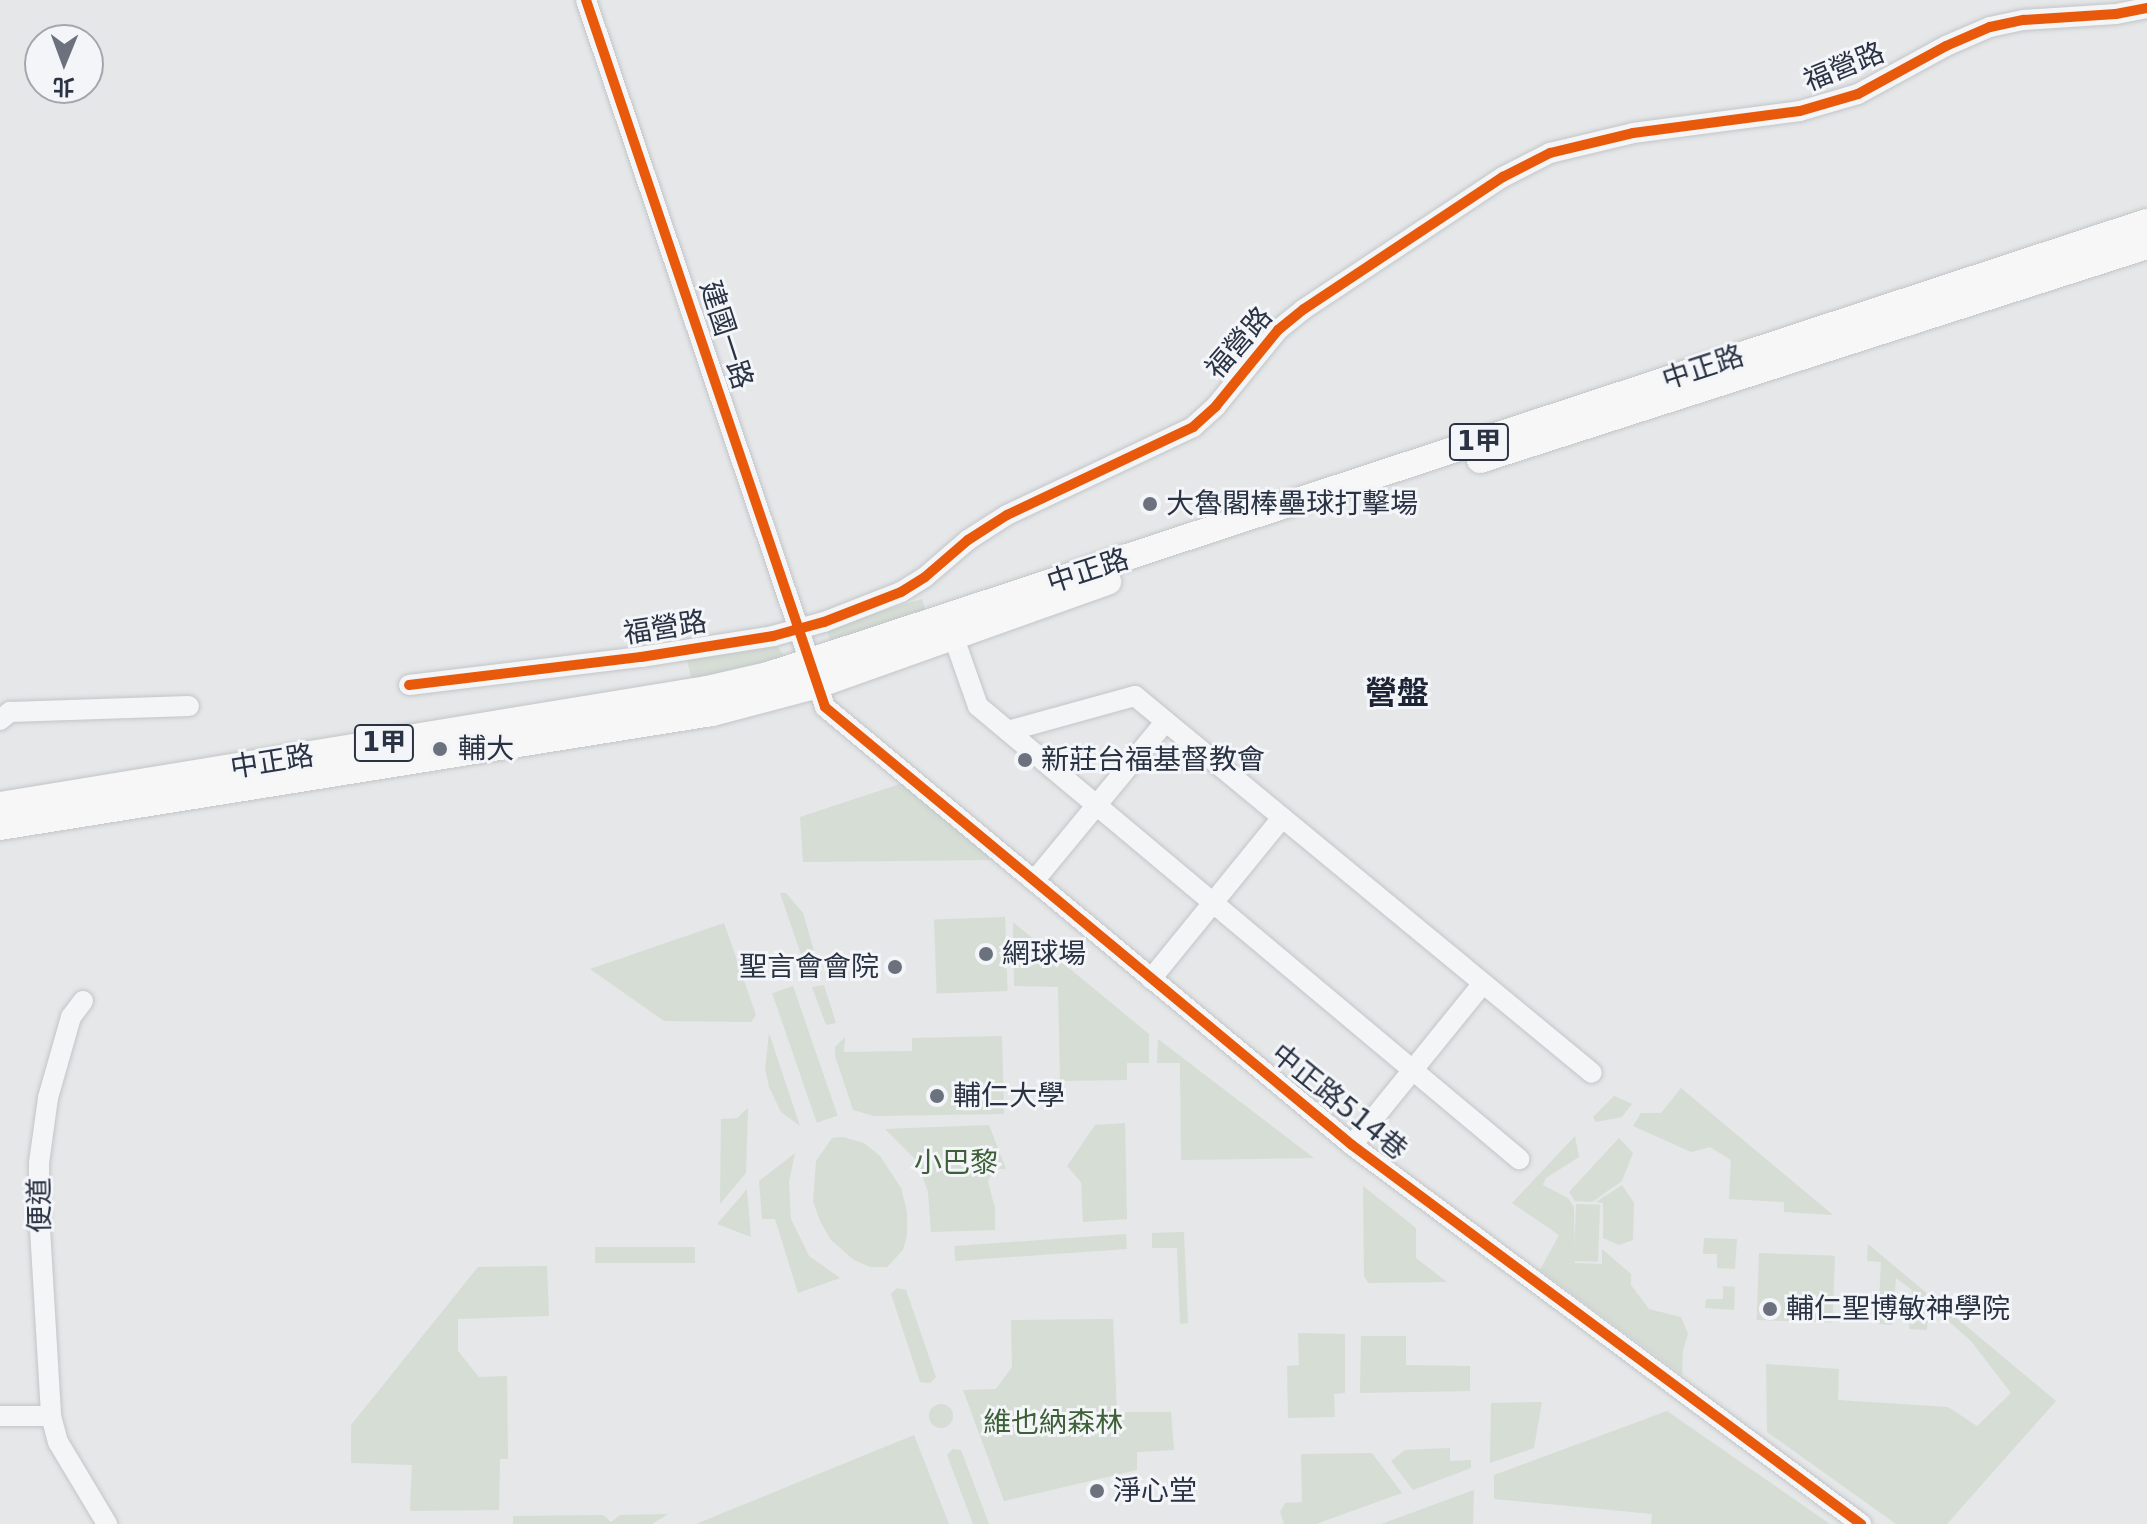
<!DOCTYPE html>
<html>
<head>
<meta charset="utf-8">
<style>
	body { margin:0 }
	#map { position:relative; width:2147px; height:1524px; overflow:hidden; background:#e5e7e9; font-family:"DejaVu Sans","Noto Sans TC",sans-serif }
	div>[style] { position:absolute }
	.green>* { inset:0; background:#d5ddd5; transform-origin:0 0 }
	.round { border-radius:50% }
	.roads { filter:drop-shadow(0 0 2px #c3c5c7) drop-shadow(0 0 2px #c3c5c7) }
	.minor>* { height:20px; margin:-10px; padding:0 10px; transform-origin:10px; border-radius:10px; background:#f4f5f6 }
	.major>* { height:26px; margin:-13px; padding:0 13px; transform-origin:13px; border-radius:13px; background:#f7f7f8 }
	.cycleway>* { height:10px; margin:-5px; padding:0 5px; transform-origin:5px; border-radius:5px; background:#e8590c }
	.dots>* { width:22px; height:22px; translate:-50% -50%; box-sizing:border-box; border:4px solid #f3f5f8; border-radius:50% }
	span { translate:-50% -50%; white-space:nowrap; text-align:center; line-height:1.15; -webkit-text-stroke:6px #f3f5f8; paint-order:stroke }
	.shield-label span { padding:2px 6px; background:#f3f5f8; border:2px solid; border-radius:6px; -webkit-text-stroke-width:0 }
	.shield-label { font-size:26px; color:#2a3344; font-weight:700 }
	.street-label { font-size:28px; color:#2a3344 }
	.poi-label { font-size:28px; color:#2a3344 }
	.left { translate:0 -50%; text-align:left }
	.right { translate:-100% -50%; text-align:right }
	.park-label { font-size:28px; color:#3e6037 }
	.quarter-label { font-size:32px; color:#1c2435; font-weight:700 }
	.north { position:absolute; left:24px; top:24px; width:80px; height:80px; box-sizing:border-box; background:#f3f5f8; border:2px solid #a3a7b0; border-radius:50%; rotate:181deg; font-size:22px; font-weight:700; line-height:32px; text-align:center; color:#2a3344 }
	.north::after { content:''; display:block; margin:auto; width:28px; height:36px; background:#6b727e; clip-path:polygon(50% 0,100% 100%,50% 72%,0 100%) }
</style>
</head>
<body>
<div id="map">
	<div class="green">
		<div style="left:922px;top:599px;width:14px;height:100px;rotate:73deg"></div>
		<div style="clip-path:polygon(775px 643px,787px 660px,692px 680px,686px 656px)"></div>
		<div style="clip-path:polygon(903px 783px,995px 860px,803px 862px,800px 817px)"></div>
		<div style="clip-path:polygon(780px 893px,786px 893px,803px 913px,819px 968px,814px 973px,807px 972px)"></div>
		<div style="left:1005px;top:917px;width:74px;height:71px;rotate:88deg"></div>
		<div style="clip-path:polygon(1013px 922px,1149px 1034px,1149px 1063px,1127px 1063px,1127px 1080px,1060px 1081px,1058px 987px,1014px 986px)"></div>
		<div style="clip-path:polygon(724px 923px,756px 1015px,751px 1022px,664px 1021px,590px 969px)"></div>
		<div style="clip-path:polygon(824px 985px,836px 1023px,826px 1025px,812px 987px)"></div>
		<div style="left:793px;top:986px;width:137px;height:22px;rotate:71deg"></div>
		<div style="clip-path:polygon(769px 1033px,800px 1126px,781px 1112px,769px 1087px,765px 1069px)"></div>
		<div style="clip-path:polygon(1002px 1036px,1004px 1114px,874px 1116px,853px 1110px,835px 1056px,835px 1047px,845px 1037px,844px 1052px,912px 1051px,912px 1038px)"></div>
		<div style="clip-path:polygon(1158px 1039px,1314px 1158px,1181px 1160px,1180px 1063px,1157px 1063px)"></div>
		<div style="clip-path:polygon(1681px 1088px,1833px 1215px,1784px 1212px,1784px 1202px,1729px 1199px,1731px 1160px,1710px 1147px,1691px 1152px,1633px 1126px,1641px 1113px,1661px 1113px)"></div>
		<div style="clip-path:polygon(1614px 1096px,1632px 1104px,1622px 1117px,1596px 1122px,1593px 1117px)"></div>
		<div style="clip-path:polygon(748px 1108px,746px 1173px,720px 1204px,721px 1119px,737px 1118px)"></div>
		<div style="clip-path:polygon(1125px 1123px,1127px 1219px,1083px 1222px,1081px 1182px,1067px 1166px,1095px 1125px)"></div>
		<div style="clip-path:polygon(989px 1125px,1006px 1169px,994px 1169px,988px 1182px,995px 1208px,995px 1230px,931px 1232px,928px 1192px,917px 1161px,885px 1129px)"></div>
		<div style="clip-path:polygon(1575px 1136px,1579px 1157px,1546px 1178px,1543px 1185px,1568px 1198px,1574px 1207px,1575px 1263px,1602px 1264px,1602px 1249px,1631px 1274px,1631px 1285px,1649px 1309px,1681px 1317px,1688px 1334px,1683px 1350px,1682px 1375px,1540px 1270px,1559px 1235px,1512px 1203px)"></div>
		<div style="clip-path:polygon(843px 1137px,864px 1143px,880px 1156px,901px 1188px,907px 1212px,907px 1236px,903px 1250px,887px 1267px,870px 1267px,854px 1260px,831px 1240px,820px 1221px,813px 1201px,816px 1161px,832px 1138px)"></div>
		<div style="clip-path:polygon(1619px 1138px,1633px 1153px,1622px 1181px,1592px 1202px,1575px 1201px,1569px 1192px)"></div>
		<div style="clip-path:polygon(795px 1153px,789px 1182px,791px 1219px,809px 1256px,840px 1278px,798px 1293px,775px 1219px,762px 1219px,759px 1181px)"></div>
		<div style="clip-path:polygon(1622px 1185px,1634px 1203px,1633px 1240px,1619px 1245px,1603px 1238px,1603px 1203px,1596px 1202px)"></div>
		<div style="clip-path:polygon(1363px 1186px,1416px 1228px,1416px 1258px,1447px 1282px,1368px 1283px,1364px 1276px)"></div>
		<div style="clip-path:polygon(747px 1189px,751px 1237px,717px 1224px)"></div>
		<div style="left:1576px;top:1204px;width:24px;height:57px;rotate:2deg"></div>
		<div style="clip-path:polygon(1184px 1232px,1188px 1323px,1180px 1324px,1177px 1248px,1152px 1248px,1152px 1233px)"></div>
		<div style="left:1126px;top:1234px;width:15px;height:172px;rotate:86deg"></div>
		<div style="clip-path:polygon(1704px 1238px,1737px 1239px,1735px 1269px,1717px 1268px,1717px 1254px,1703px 1254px)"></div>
		<div style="clip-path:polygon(1868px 1244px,2056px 1401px,1947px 1524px,1896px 1524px,1767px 1432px,1766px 1364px,1839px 1369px,1838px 1400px,1948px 1407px,1977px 1426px,2011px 1393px,1971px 1341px,1929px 1304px,1927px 1330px,1909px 1329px,1912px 1290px,1896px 1278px,1892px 1325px,1878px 1324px,1881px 1262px,1867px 1261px)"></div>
		<div style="left:595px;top:1247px;width:100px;height:16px"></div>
		<div style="left:1759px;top:1253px;width:76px;height:67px;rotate:2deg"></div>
		<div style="clip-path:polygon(547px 1266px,549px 1316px,458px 1319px,458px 1351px,479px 1377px,507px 1376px,508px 1459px,500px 1459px,499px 1510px,410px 1511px,412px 1465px,351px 1463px,351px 1425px,478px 1267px)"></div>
		<div style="clip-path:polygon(1723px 1286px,1735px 1287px,1734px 1310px,1705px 1308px,1706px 1299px,1723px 1299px)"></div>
		<div style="clip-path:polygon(897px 1288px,906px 1290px,936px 1377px,930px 1383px,920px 1382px,891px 1294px)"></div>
		<div style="clip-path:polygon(1113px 1319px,1117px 1412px,1171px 1412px,1174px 1450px,1137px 1452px,1137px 1470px,1004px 1501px,963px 1390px,996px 1389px,1012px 1367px,1011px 1320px)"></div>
		<div style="clip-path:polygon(1298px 1333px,1345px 1334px,1345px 1393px,1334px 1394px,1335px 1417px,1288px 1418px,1287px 1366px,1299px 1365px)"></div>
		<div style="clip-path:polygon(1361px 1336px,1406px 1336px,1406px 1365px,1470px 1366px,1470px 1391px,1360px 1393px)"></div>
		<div style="clip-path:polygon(1542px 1402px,1534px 1448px,1490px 1463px,1491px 1403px)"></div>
		<div class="round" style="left:929px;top:1404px;width:24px;height:24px"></div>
		<div style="clip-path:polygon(1667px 1411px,1830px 1524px,1651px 1524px,1652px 1514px,1494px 1499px,1494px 1475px)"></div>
		<div style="clip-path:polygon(914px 1435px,949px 1524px,696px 1524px)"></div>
		<div style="clip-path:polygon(1450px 1448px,1450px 1461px,1471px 1460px,1471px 1468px,1413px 1490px,1391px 1461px,1405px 1450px)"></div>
		<div style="clip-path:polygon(953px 1449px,961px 1450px,989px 1524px,973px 1524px,947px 1455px)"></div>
		<div style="clip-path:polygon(1372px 1453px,1402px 1493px,1316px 1524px,1284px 1524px,1280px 1512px,1285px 1503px,1302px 1502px,1301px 1454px)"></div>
		<div style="clip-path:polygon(1474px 1490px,1473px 1524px,1381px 1524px)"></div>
		<div style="clip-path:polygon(668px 1514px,652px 1524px,513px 1524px,513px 1516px,603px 1515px,611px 1522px,620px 1515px)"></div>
	</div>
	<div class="roads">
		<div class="minor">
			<div style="left:586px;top:0;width:746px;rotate:71.32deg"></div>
			<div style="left:825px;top:707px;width:685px;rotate:39.73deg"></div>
			<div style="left:1352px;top:1145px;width:635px;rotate:36.67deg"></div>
			<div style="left:954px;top:638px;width:72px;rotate:70.6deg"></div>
			<div style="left:978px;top:706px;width:706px;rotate:39.94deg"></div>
			<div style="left:409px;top:685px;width:234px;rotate:-6.9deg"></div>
			<div style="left:641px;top:657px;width:134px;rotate:-9deg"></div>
			<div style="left:773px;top:636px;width:53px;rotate:-15.4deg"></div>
			<div style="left:824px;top:622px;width:83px;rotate:-21.3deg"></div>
			<div style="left:901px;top:592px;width:28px;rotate:-32deg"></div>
			<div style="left:925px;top:577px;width:57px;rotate:-40.7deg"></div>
			<div style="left:968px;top:540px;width:46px;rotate:-32.7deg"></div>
			<div style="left:1007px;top:515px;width:206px;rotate:-25.3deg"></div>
			<div style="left:1193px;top:427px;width:31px;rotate:-42deg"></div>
			<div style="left:1216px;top:406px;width:98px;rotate:-50.8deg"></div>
			<div style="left:1278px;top:330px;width:33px;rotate:-39deg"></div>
			<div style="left:1304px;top:309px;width:239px;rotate:-33.6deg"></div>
			<div style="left:1503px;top:177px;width:53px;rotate:-27.1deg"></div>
			<div style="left:1550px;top:153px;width:85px;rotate:-13.5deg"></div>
			<div style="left:1633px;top:133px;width:168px;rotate:-7.5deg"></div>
			<div style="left:1800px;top:111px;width:60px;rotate:-16.3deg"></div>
			<div style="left:1858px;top:94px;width:100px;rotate:-28.6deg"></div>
			<div style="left:1946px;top:46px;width:48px;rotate:-23.4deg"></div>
			<div style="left:1990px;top:27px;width:35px;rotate:-12deg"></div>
			<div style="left:2024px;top:20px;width:92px;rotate:-3.7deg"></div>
			<div style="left:2116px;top:14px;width:32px;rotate:-11deg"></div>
			<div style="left:0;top:720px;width:13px;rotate:-39deg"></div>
			<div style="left:10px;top:712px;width:179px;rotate:-1.9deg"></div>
			<div style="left:1008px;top:731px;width:132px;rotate:-15.4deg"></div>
			<div style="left:1135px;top:696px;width:592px;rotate:39.52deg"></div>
			<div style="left:1034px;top:881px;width:207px;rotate:-50.5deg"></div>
			<div style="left:1151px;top:979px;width:208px;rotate:-50.9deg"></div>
			<div style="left:83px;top:1001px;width:20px;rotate:127deg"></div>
			<div style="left:71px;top:1017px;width:84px;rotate:105.9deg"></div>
			<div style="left:48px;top:1098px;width:66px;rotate:97.9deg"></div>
			<div style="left:39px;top:1163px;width:49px;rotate:90deg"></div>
			<div style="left:39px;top:1212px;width:204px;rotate:86.6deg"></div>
			<div style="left:51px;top:1416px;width:27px;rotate:75deg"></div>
			<div style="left:58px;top:1442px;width:96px;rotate:59.1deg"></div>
			<div style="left:1352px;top:1145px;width:208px;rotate:-51deg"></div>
			<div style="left:0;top:1416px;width:51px"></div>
		</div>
		<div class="major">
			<div style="left:1480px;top:460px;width:700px;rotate:-17.79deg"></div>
			<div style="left:0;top:805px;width:716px;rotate:-9.32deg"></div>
			<div style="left:707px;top:689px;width:63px;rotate:-12.9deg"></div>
			<div style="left:768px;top:675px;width:1451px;rotate:-18.19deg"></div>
			<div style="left:0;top:827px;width:721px;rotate:-9.1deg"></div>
			<div style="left:712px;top:713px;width:110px;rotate:-14.8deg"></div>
			<div style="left:818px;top:685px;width:308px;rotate:-19.6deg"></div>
		</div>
	</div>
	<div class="cycleway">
		<div style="left:586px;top:0;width:746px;rotate:71.32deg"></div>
		<div style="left:825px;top:707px;width:685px;rotate:39.73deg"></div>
		<div style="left:1352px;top:1145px;width:635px;rotate:36.67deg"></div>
		<div style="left:409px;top:685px;width:234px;rotate:-6.9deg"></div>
		<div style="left:641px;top:657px;width:134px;rotate:-9deg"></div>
		<div style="left:773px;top:636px;width:53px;rotate:-15.4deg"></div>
		<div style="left:824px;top:622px;width:83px;rotate:-21.3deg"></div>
		<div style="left:901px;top:592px;width:28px;rotate:-32deg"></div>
		<div style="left:925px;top:577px;width:57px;rotate:-40.7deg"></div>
		<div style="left:968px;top:540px;width:46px;rotate:-32.7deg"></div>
		<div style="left:1007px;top:515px;width:206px;rotate:-25.3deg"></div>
		<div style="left:1193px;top:427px;width:31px;rotate:-42deg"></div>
		<div style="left:1216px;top:406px;width:98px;rotate:-50.8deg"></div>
		<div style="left:1278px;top:330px;width:33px;rotate:-39deg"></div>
		<div style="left:1304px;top:309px;width:239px;rotate:-33.6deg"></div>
		<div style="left:1503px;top:177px;width:53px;rotate:-27.1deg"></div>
		<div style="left:1550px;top:153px;width:85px;rotate:-13.5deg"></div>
		<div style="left:1633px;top:133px;width:168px;rotate:-7.5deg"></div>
		<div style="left:1800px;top:111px;width:60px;rotate:-16.3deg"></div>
		<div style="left:1858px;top:94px;width:100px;rotate:-28.6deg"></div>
		<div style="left:1946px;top:46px;width:48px;rotate:-23.4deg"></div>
		<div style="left:1990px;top:27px;width:35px;rotate:-12deg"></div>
		<div style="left:2024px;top:20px;width:92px;rotate:-3.7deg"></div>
		<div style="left:2116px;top:14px;width:32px;rotate:-11deg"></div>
	</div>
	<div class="dots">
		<div style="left:1150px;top:504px;background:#6b727e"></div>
		<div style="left:440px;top:749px;background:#6b727e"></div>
		<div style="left:1025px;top:760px;background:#6b727e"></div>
		<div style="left:986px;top:954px;background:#6b727e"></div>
		<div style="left:895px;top:967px;background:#6b727e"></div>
		<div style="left:937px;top:1096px;background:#6b727e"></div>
		<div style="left:1770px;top:1309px;background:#6b727e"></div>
		<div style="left:1097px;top:1491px;background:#6b727e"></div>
	</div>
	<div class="shield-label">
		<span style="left:1479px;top:442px">1甲</span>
		<span style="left:384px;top:743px">1甲</span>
	</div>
	<div class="street-label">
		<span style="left:1844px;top:67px;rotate:-22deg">福營路</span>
		<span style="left:726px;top:335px;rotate:72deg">建國一路</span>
		<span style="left:1239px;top:343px;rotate:-49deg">福營路</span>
		<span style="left:1703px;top:368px;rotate:-18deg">中正路</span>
		<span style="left:1088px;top:571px;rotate:-18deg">中正路</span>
		<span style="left:665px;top:628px;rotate:-9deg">福營路</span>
		<span style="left:272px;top:762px;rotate:-9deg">中正路</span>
		<span style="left:1339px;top:1102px;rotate:39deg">中正路514巷</span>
		<span style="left:40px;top:1205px;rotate:-91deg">便道</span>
	</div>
	<div class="poi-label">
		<span class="left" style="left:1166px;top:504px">大魯閣棒壘球打擊場</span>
		<span class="left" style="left:458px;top:749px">輔大</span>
		<span class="left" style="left:1041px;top:760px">新莊台福基督教會</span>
		<span class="left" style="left:1002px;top:954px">網球場</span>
		<span class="right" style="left:879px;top:967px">聖言會會院</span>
		<span class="left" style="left:953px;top:1096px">輔仁大學</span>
		<span class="left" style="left:1786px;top:1309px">輔仁聖博敏神學院</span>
		<span class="left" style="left:1113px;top:1491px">淨心堂</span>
	</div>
	<div class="park-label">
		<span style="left:956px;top:1163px">小巴黎</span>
		<span style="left:1053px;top:1423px">維也納森林</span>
	</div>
	<div class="quarter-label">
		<span style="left:1397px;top:693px">營盤</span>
	</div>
	<div class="north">北</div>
</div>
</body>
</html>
